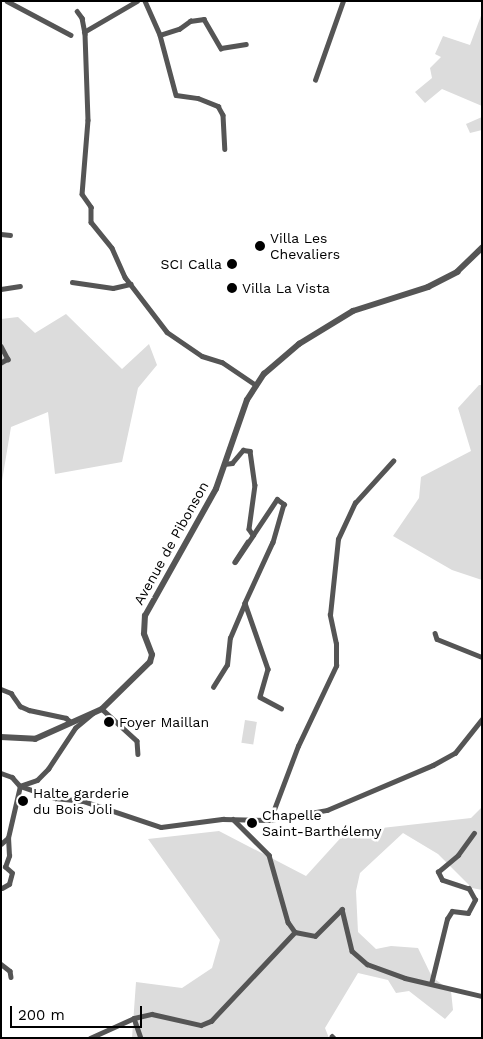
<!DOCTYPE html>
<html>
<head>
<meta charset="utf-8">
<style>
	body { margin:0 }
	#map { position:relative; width:483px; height:1039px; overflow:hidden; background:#fff; font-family:"Work Sans",sans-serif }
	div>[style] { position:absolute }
	.green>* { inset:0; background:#dcdcdc; transform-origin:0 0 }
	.minor>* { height:4.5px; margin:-2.25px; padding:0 2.25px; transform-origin:2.25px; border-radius:2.25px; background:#555 }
	.tertiary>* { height:5.5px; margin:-2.75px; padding:0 2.75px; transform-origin:2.75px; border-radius:2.75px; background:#555 }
	.dots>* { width:14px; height:14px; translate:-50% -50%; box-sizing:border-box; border:2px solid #fff; border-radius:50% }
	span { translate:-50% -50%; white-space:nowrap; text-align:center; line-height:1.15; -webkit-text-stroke:5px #fff; paint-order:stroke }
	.poi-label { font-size:14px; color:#000 }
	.left { translate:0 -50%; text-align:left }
	.right { translate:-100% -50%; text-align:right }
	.street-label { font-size:14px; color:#000 }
	.frame { position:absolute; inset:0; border:2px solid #000; pointer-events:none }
	.scale { position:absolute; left:10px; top:1006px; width:132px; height:22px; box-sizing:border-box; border:2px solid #000; border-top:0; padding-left:6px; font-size:15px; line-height:18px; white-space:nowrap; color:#000; -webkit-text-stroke:4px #fff; paint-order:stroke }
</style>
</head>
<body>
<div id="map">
	<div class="green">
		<div style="clip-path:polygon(482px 13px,482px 106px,442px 89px,425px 103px,415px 92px,432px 78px,430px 68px,441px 57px,435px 54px,443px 36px,470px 45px)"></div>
		<div style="clip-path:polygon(482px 117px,482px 130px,470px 133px,466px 124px)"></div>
		<div style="clip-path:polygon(66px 314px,122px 369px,149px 344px,157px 365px,138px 388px,122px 462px,55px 474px,48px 412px,11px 427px,1px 487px,1px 319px,18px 317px,35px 333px)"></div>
		<div style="clip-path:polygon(479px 385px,482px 385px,482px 580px,452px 570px,393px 536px,419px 498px,421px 477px,471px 451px,458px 408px)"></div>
		<div style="left:245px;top:720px;width:12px;height:23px;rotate:9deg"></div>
		<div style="clip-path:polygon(482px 807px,482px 890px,472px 888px,438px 854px,403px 833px,360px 873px,356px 891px,358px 932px,376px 949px,391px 946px,418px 948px,432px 977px,451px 991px,453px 1010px,445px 1019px,409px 991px,396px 993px,388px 980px,358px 973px,325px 1028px,329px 1038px,132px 1038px,136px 982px,182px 988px,212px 968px,220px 940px,148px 839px,219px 831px,306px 876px,346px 832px,471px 818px)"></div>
	</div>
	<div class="minor">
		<div style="left:7px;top:1px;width:72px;rotate:28deg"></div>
		<div style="left:145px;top:1px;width:37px;rotate:66deg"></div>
		<div style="left:160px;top:35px;width:62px;rotate:75.1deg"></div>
		<div style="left:176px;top:95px;width:22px;rotate:8deg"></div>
		<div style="left:198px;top:98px;width:22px;rotate:22deg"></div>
		<div style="left:218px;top:106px;width:10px;rotate:61deg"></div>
		<div style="left:223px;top:115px;width:34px;rotate:87deg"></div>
		<div style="left:77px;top:11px;width:9px;rotate:54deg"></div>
		<div style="left:82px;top:18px;width:16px;rotate:79deg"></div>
		<div style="left:85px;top:34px;width:86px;rotate:88deg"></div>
		<div style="left:88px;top:120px;width:74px;rotate:94.6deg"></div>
		<div style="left:82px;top:194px;width:16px;rotate:55deg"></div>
		<div style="left:91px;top:207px;width:15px;rotate:90deg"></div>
		<div style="left:91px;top:222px;width:33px;rotate:51deg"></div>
		<div style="left:112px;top:248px;width:32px;rotate:66deg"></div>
		<div style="left:125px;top:277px;width:69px;rotate:52.6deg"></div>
		<div style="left:167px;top:332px;width:42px;rotate:34.4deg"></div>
		<div style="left:202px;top:356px;width:21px;rotate:17deg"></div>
		<div style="left:222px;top:362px;width:41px;rotate:34.1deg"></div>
		<div style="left:84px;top:32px;width:61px;rotate:-30.3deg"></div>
		<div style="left:160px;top:35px;width:20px;rotate:-18deg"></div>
		<div style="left:179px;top:29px;width:14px;rotate:-36deg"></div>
		<div style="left:190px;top:21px;width:14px;rotate:-8deg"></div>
		<div style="left:204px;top:19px;width:34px;rotate:60deg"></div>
		<div style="left:221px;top:48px;width:25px;rotate:-9deg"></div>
		<div style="left:315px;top:80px;width:84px;rotate:-70.5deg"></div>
		<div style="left:1px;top:234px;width:9px;rotate:6deg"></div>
		<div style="left:72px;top:282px;width:41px;rotate:8.3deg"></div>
		<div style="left:113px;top:288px;width:18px;rotate:-13deg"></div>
		<div style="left:1px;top:289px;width:19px;rotate:-9deg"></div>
		<div style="left:1px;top:346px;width:15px;rotate:62deg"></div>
		<div style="left:8px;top:359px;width:8px;rotate:150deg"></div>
		<div style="left:224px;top:464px;width:8px;rotate:-7deg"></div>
		<div style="left:232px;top:463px;width:17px;rotate:-50deg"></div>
		<div style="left:243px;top:450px;width:7px;rotate:8deg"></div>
		<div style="left:250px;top:451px;width:34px;rotate:82deg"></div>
		<div style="left:255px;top:485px;width:44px;rotate:97.8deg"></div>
		<div style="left:249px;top:529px;width:7px;rotate:56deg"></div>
		<div style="left:253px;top:535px;width:43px;rotate:-56.3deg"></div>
		<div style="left:277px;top:499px;width:9px;rotate:36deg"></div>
		<div style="left:284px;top:504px;width:40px;rotate:106deg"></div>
		<div style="left:273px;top:542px;width:67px;rotate:114.7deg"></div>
		<div style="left:245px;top:603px;width:70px;rotate:70.8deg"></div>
		<div style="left:268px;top:669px;width:29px;rotate:106deg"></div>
		<div style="left:260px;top:697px;width:24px;rotate:28deg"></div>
		<div style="left:248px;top:542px;width:24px;rotate:123deg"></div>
		<div style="left:235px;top:562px;width:32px;rotate:-56deg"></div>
		<div style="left:435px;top:633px;width:6px;rotate:72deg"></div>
		<div style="left:437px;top:639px;width:48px;rotate:21.8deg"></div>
		<div style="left:213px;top:687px;width:26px;rotate:-58deg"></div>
		<div style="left:227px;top:665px;width:27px;rotate:-84deg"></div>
		<div style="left:230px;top:638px;width:38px;rotate:-67deg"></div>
		<div style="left:1px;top:689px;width:11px;rotate:22deg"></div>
		<div style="left:11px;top:693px;width:16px;rotate:55deg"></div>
		<div style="left:20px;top:706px;width:10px;rotate:24deg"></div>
		<div style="left:29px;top:710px;width:38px;rotate:12deg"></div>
		<div style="left:66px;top:718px;width:6px;rotate:39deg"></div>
		<div style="left:102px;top:709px;width:47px;rotate:42.4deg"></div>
		<div style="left:137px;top:741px;width:13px;rotate:86deg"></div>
		<div style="left:1px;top:773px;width:12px;rotate:20deg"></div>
		<div style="left:12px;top:777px;width:12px;rotate:48deg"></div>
		<div style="left:20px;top:786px;width:37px;rotate:19deg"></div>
		<div style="left:55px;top:798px;width:28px;rotate:6deg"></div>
		<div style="left:83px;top:801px;width:82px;rotate:18.4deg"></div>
		<div style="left:161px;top:827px;width:63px;rotate:-7.4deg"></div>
		<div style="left:223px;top:819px;width:47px;rotate:1.2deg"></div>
		<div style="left:270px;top:820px;width:58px;rotate:-10deg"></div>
		<div style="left:327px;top:810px;width:115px;rotate:-23deg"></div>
		<div style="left:433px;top:765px;width:25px;rotate:-29deg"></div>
		<div style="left:455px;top:753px;width:43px;rotate:-51.5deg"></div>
		<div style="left:233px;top:819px;width:51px;rotate:45deg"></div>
		<div style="left:269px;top:855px;width:70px;rotate:74.2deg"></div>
		<div style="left:288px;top:922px;width:12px;rotate:55deg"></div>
		<div style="left:295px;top:932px;width:20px;rotate:11deg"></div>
		<div style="left:315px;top:936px;width:38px;rotate:-45deg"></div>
		<div style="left:342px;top:909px;width:43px;rotate:76.6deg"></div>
		<div style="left:352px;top:951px;width:20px;rotate:41deg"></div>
		<div style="left:367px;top:964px;width:40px;rotate:20.2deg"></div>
		<div style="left:405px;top:978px;width:79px;rotate:13.2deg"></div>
		<div style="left:270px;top:820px;width:79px;rotate:-69.3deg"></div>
		<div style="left:298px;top:746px;width:89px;rotate:-64.6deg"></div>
		<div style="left:336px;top:666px;width:22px;rotate:-90deg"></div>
		<div style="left:336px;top:644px;width:30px;rotate:-102deg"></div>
		<div style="left:330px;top:615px;width:76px;rotate:-84deg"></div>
		<div style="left:338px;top:539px;width:40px;rotate:-65deg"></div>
		<div style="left:355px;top:503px;width:57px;rotate:-47.9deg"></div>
		<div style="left:1px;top:844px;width:9px;rotate:-41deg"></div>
		<div style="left:8px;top:838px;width:53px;rotate:-77deg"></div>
		<div style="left:20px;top:786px;width:18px;rotate:-19deg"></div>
		<div style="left:37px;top:780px;width:16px;rotate:-45deg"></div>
		<div style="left:48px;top:769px;width:49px;rotate:-56.6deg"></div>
		<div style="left:75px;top:728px;width:23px;rotate:-40deg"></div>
		<div style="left:2px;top:888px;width:8px;rotate:-30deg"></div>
		<div style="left:9px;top:884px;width:11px;rotate:-75deg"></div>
		<div style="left:12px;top:873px;width:9px;rotate:-139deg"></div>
		<div style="left:5px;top:867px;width:12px;rotate:-70deg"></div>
		<div style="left:9px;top:856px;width:18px;rotate:-93deg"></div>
		<div style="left:1px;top:964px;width:11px;rotate:38deg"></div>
		<div style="left:10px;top:971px;width:6px;rotate:81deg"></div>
		<div style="left:431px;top:984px;width:67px;rotate:-76.2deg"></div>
		<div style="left:447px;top:919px;width:9px;rotate:-58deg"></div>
		<div style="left:452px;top:911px;width:16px;rotate:7deg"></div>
		<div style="left:468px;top:913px;width:15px;rotate:-62deg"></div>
		<div style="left:475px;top:900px;width:13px;rotate:-119deg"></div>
		<div style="left:469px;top:889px;width:28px;rotate:-162deg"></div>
		<div style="left:442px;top:880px;width:9px;rotate:-117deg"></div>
		<div style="left:438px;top:872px;width:26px;rotate:-40deg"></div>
		<div style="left:458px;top:855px;width:27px;rotate:-54deg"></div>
		<div style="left:134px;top:1018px;width:21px;rotate:71deg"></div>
		<div style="left:332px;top:1036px;width:3px;rotate:45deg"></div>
		<div style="left:90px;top:1038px;width:48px;rotate:-24.4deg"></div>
		<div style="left:134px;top:1018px;width:18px;rotate:-13deg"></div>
		<div style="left:152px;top:1014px;width:50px;rotate:12.7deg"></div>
		<div style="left:201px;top:1025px;width:11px;rotate:-22deg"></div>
		<div style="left:211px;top:1021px;width:122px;rotate:-46.7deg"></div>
	</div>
	<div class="tertiary">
		<div style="left:1px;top:737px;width:34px;rotate:3deg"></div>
		<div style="left:35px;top:739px;width:73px;rotate:-24.1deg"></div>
		<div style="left:102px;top:709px;width:67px;rotate:-44.4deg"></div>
		<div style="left:150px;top:662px;width:7px;rotate:-74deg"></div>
		<div style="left:152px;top:655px;width:22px;rotate:-111deg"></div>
		<div style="left:144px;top:634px;width:18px;rotate:-87deg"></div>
		<div style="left:145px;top:616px;width:145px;rotate:-60.8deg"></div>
		<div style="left:216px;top:489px;width:94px;rotate:-70.8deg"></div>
		<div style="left:247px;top:400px;width:31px;rotate:-57deg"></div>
		<div style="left:264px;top:374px;width:46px;rotate:-40.6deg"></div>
		<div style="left:299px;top:344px;width:63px;rotate:-31.4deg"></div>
		<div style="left:353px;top:311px;width:79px;rotate:-17.7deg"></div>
		<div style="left:428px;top:287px;width:33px;rotate:-27deg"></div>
		<div style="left:457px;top:272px;width:35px;rotate:-44deg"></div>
	</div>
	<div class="dots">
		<div style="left:260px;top:246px;background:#000"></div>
		<div style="left:232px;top:264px;background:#000"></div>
		<div style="left:232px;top:288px;background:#000"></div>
		<div style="left:109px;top:722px;background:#000"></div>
		<div style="left:23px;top:801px;background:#000"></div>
		<div style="left:252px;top:823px;background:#000"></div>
	</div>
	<div class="poi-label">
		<span class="left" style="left:270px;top:246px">Villa Les<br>Chevaliers</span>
		<span class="right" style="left:222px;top:264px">SCI Calla</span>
		<span class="left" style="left:242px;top:288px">Villa La Vista</span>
		<span class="left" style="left:119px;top:722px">Foyer Maillan</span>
		<span class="left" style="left:33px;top:801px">Halte garderie<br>du Bois Joli</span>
		<span class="left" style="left:262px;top:823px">Chapelle<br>Saint-Barthélemy</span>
	</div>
	<div class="street-label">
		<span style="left:171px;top:543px;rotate:-61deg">Avenue de Pibonson</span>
	</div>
	<div class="frame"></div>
	<div class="scale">200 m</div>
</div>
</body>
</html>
